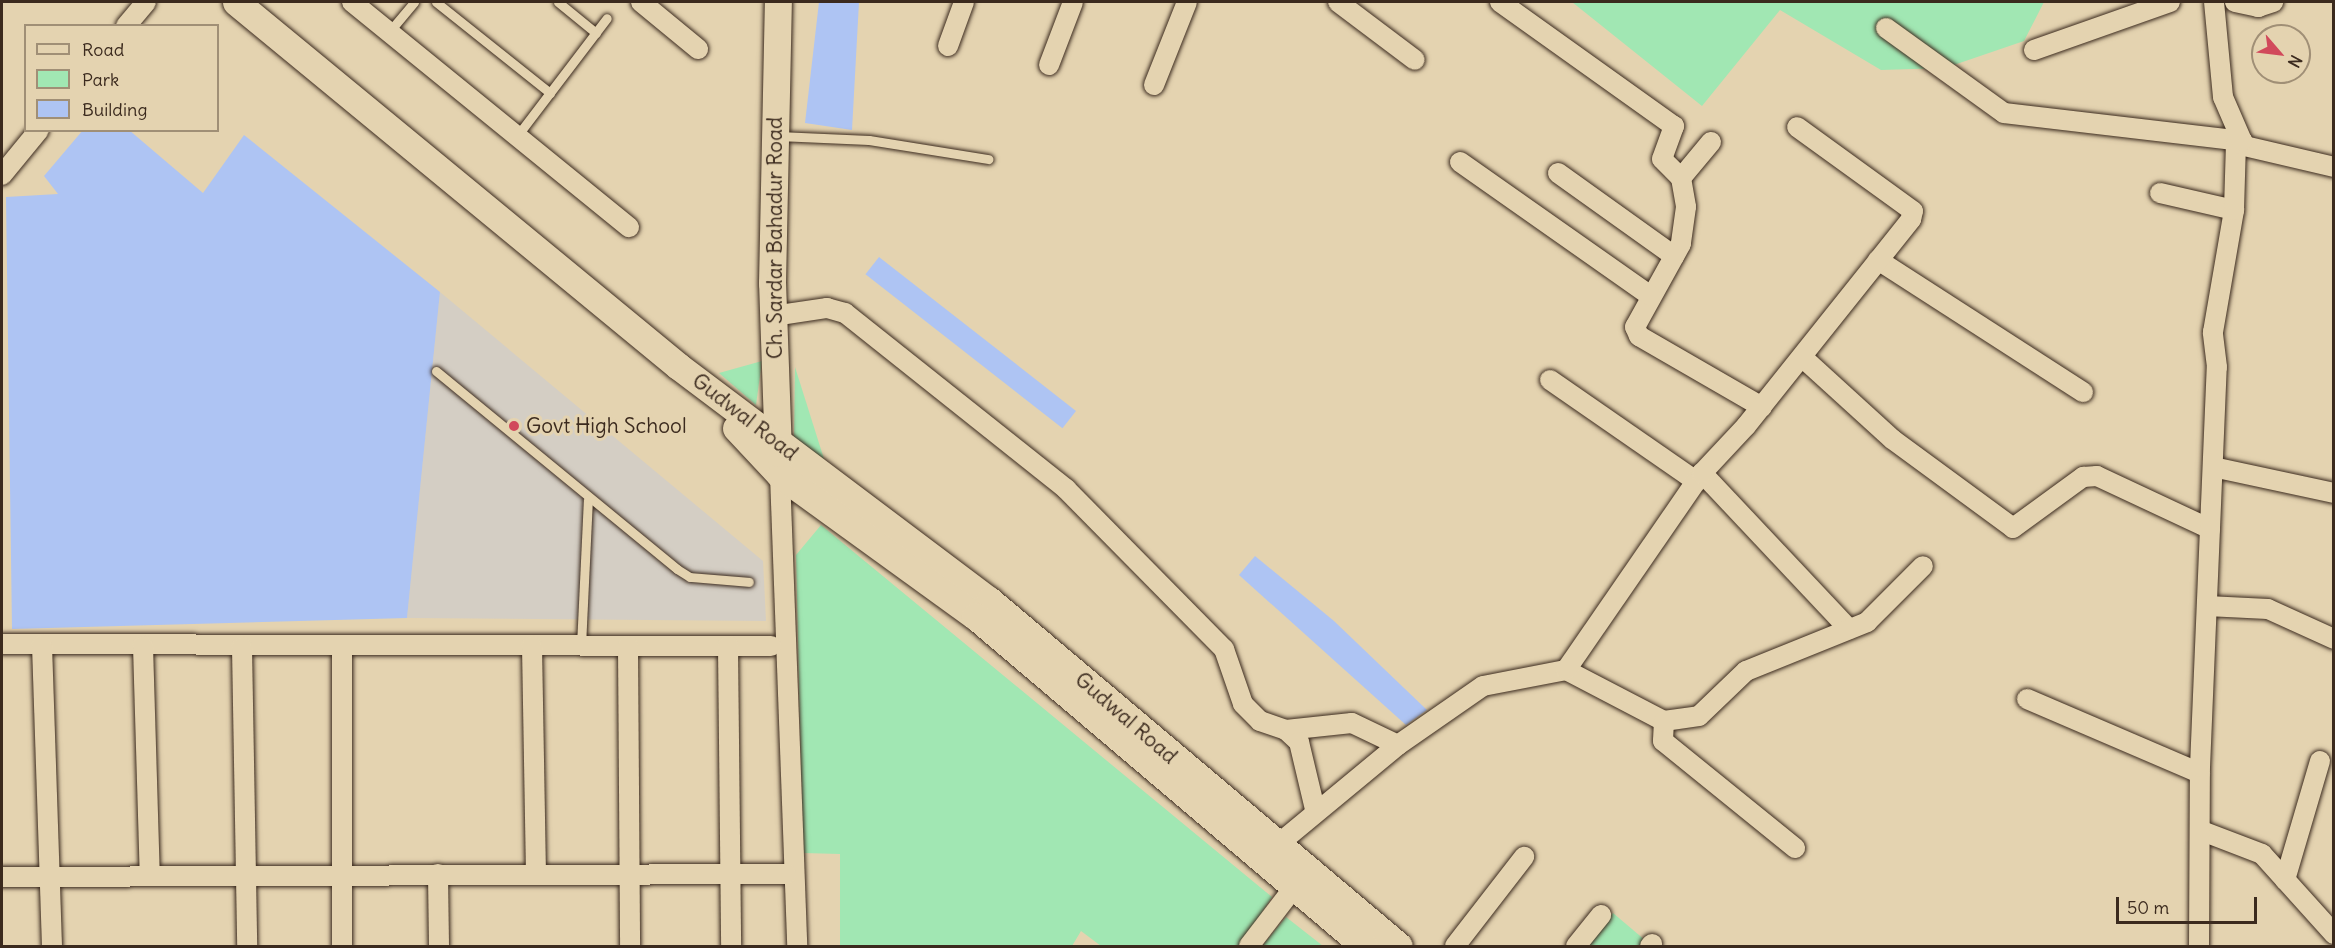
<!DOCTYPE html>
<html>
<head>
<meta charset="utf-8">
<style>
	body { margin:0 }
	#map { position:relative; width:2335px; height:948px; overflow:hidden; background:#e4d3b0; font-family:Delius,sans-serif }
	div>[style] { position:absolute }
	.built>* { inset:0; background:#d4cec4 }
	.green>* { inset:0; background:#a1e7b3 }
	.building>* { inset:0; background:#aec4f3; transform-origin:0 0 }
	.roads { filter:drop-shadow(0 0 2px #3b2a1e) drop-shadow(0 0 2px #3b2a1e) }
	.lane>* { height:9px; margin:-4.5px; padding:0 4.5px; transform-origin:4.5px; border-radius:4.5px; background:#e4d3b0 }
	.street>* { height:20px; margin:-10px; padding:0 10px; transform-origin:10px; border-radius:10px; background:#e4d3b0 }
	.secondary>* { height:27px; margin:-13.5px; padding:0 13.5px; transform-origin:13.5px; border-radius:13.5px; background:#e4d3b0 }
	.dots>* { width:16px; height:16px; translate:-50% -50%; box-sizing:border-box; border:3px solid #e4d3b0; border-radius:50% }
	span { translate:-50% -50%; white-space:nowrap; text-align:center; line-height:1.15; -webkit-text-stroke:6px #e4d3b0; paint-order:stroke }
	.street-label { font-size:21px; color:#3b2a1e }
	.poi-label { font-size:21px; color:#3b2a1e }
	.left { translate:0 -50%; text-align:left }
	.frame { position:absolute; inset:0; border:3px solid #3b2a1e; pointer-events:none }
	.legend { position:absolute; left:24px; top:24px; width:195px; height:108px; box-sizing:border-box; background:#e4d3b0; border:2px solid #a08f76; margin:0; padding:8px 10px; list-style:none; font-size:18px; color:#3b2a1e }
	.legend li { display:flex; align-items:center; gap:12px; height:30px }
	.legend b { width:30px; border:2px solid #a08f76 }
	.north { position:absolute; left:2251px; top:24px; width:60px; height:60px; box-sizing:border-box; background:#e4d3b0; border:2px solid #a08f76; border-radius:50%; rotate:118deg; font-size:16px; font-weight:700; line-height:24px; text-align:center; color:#3b2a1e }
	.north::after { content:''; display:block; margin:auto; width:21px; height:27px; background:#d1495b; clip-path:polygon(50% 0,100% 100%,50% 72%,0 100%) }
	.scale { position:absolute; left:2116px; top:897px; width:141px; height:27px; box-sizing:border-box; border:3px solid #3b2a1e; border-top:0; padding-left:8px; font-size:18px; line-height:21px; white-space:nowrap; color:#3b2a1e; -webkit-text-stroke:4px #e4d3b0; paint-order:stroke }
</style>
</head>
<body>
<div id="map">
	<div class="built">
		<div style="clip-path:polygon(440px 292px,763px 561px,766px 621px,407px 618px)"></div>
	</div>
	<div class="green">
		<div style="clip-path:polygon(1572px 2px,2044px 2px,2024px 41px,1945px 68px,1881px 70px,1780px 10px,1702px 106px)"></div>
		<div style="clip-path:polygon(762px 361px,756px 405px,719px 373px)"></div>
		<div style="clip-path:polygon(795px 367px,824px 459px,794px 439px)"></div>
		<div style="clip-path:polygon(821px 525px,1272px 897px,1240px 946px,1101px 946px,1081px 931px,1072px 946px,840px 946px,840px 854px,803px 853px,796px 555px)"></div>
		<div style="clip-path:polygon(1613px 913px,1652px 946px,1585px 946px)"></div>
		<div style="clip-path:polygon(1286px 917px,1323px 946px,1262px 946px)"></div>
	</div>
	<div class="building">
		<div style="clip-path:polygon(819px 2px,859px 2px,852px 130px,805px 123px)"></div>
		<div style="clip-path:polygon(83px 130px,129px 130px,203px 193px,244px 135px,440px 292px,407px 618px,12px 629px,6px 197px,58px 194px,44px 176px)"></div>
		<div style="left:879px;top:257px;width:250px;height:22px;rotate:38deg"></div>
		<div style="clip-path:polygon(1255px 556px,1334px 621px,1427px 710px,1406px 725px,1239px 575px)"></div>
	</div>
	<div class="roads">
		<div class="lane">
			<div style="left:436px;top:2px;width:146px;rotate:38.6deg"></div>
			<div style="left:558px;top:2px;width:49px;rotate:39.2deg"></div>
			<div style="left:389px;top:32px;width:39px;rotate:-50deg"></div>
			<div style="left:517px;top:136px;width:148px;rotate:-52.7deg"></div>
			<div style="left:778px;top:136px;width:91px;rotate:2.5deg"></div>
			<div style="left:869px;top:140px;width:121px;rotate:9.1deg"></div>
			<div style="left:436px;top:371px;width:312px;rotate:39.4deg"></div>
			<div style="left:677px;top:569px;width:15px;rotate:32deg"></div>
			<div style="left:690px;top:577px;width:59px;rotate:4.8deg"></div>
			<div style="left:581px;top:646px;width:146px;rotate:-87.3deg"></div>
		</div>
		<div class="street">
			<div style="left:352px;top:2px;width:357px;rotate:39.1deg"></div>
			<div style="left:641px;top:2px;width:74px;rotate:39.5deg"></div>
			<div style="left:1338px;top:2px;width:96px;rotate:37deg"></div>
			<div style="left:1500px;top:2px;width:214px;rotate:35.5deg"></div>
			<div style="left:1674px;top:126px;width:35px;rotate:110deg"></div>
			<div style="left:1662px;top:159px;width:27px;rotate:45deg"></div>
			<div style="left:2235px;top:2px;width:24px;rotate:12deg"></div>
			<div style="left:2258px;top:7px;width:16px;rotate:-18deg"></div>
			<div style="left:126px;top:26px;width:31px;rotate:-50deg"></div>
			<div style="left:1886px;top:28px;width:145px;rotate:35.8deg"></div>
			<div style="left:2004px;top:113px;width:240px;rotate:6.7deg"></div>
			<div style="left:948px;top:46px;width:47px;rotate:-70deg"></div>
			<div style="left:2034px;top:50px;width:144px;rotate:-19.4deg"></div>
			<div style="left:1049px;top:65px;width:67px;rotate:-69.1deg"></div>
			<div style="left:1154px;top:85px;width:89px;rotate:-68.3deg"></div>
			<div style="left:1711px;top:142px;width:47px;rotate:129.8deg"></div>
			<div style="left:1681px;top:178px;width:29px;rotate:80deg"></div>
			<div style="left:1686px;top:207px;width:37px;rotate:98deg"></div>
			<div style="left:1681px;top:244px;width:95px;rotate:119deg"></div>
			<div style="left:1635px;top:327px;width:10px;rotate:66deg"></div>
			<div style="left:1639px;top:336px;width:142px;rotate:30deg"></div>
			<div style="left:2236px;top:144px;width:101px;rotate:13.2deg"></div>
			<div style="left:1460px;top:162px;width:233px;rotate:35.1deg"></div>
			<div style="left:1558px;top:173px;width:143px;rotate:35.6deg"></div>
			<div style="left:2px;top:175px;width:58px;rotate:-50.6deg"></div>
			<div style="left:2160px;top:193px;width:76px;rotate:12.9deg"></div>
			<div style="left:1878px;top:260px;width:244px;rotate:32.8deg"></div>
			<div style="left:773px;top:316px;width:55px;rotate:-8.4deg"></div>
			<div style="left:827px;top:308px;width:19px;rotate:16deg"></div>
			<div style="left:845px;top:313px;width:283px;rotate:38.5deg"></div>
			<div style="left:1066px;top:489px;width:225px;rotate:45.4deg"></div>
			<div style="left:1224px;top:649px;width:58px;rotate:70.9deg"></div>
			<div style="left:1243px;top:704px;width:24px;rotate:45deg"></div>
			<div style="left:1260px;top:721px;width:28px;rotate:19deg"></div>
			<div style="left:1286px;top:730px;width:66px;rotate:-6.1deg"></div>
			<div style="left:1352px;top:723px;width:51px;rotate:25.6deg"></div>
			<div style="left:1802px;top:357px;width:122px;rotate:42.3deg"></div>
			<div style="left:1892px;top:439px;width:150px;rotate:36.3deg"></div>
			<div style="left:2013px;top:528px;width:87px;rotate:-36.1deg"></div>
			<div style="left:2083px;top:477px;width:14px;rotate:-4deg"></div>
			<div style="left:2097px;top:476px;width:125px;rotate:25.1deg"></div>
			<div style="left:1550px;top:380px;width:178px;rotate:34.7deg"></div>
			<div style="left:2213px;top:467px;width:124px;rotate:12.1deg"></div>
			<div style="left:1702px;top:473px;width:214px;rotate:46.7deg"></div>
			<div style="left:780px;top:475px;width:471px;rotate:87.9deg"></div>
			<div style="left:2207px;top:606px;width:61px;rotate:2.8deg"></div>
			<div style="left:2268px;top:609px;width:72px;rotate:24.4deg"></div>
			<div style="left:2px;top:644px;width:769px;rotate:0.15deg"></div>
			<div style="left:42px;top:645px;width:301px;rotate:88.1deg"></div>
			<div style="left:143px;top:646px;width:230px;rotate:88.3deg"></div>
			<div style="left:532px;top:646px;width:227px;rotate:89deg"></div>
			<div style="left:628px;top:646px;width:300px;rotate:89.6deg"></div>
			<div style="left:728px;top:646px;width:300px;rotate:89.4deg"></div>
			<div style="left:242px;top:647px;width:299px;rotate:89deg"></div>
			<div style="left:1566px;top:670px;width:110px;rotate:27.5deg"></div>
			<div style="left:1664px;top:721px;width:20px;rotate:93deg"></div>
			<div style="left:1663px;top:741px;width:170px;rotate:39deg"></div>
			<div style="left:2027px;top:699px;width:188px;rotate:23.2deg"></div>
			<div style="left:1664px;top:721px;width:35px;rotate:-8deg"></div>
			<div style="left:1699px;top:716px;width:65px;rotate:-43.8deg"></div>
			<div style="left:1746px;top:671px;width:131px;rotate:-22deg"></div>
			<div style="left:1867px;top:622px;width:79px;rotate:-45deg"></div>
			<div style="left:1286px;top:730px;width:18px;rotate:43deg"></div>
			<div style="left:1299px;top:742px;width:69px;rotate:76.6deg"></div>
			<div style="left:2202px;top:831px;width:64px;rotate:21deg"></div>
			<div style="left:2262px;top:854px;width:108px;rotate:48deg"></div>
			<div style="left:1276px;top:846px;width:158px;rotate:-39.6deg"></div>
			<div style="left:1398px;top:745px;width:103px;rotate:-34.8deg"></div>
			<div style="left:1483px;top:686px;width:85px;rotate:-10.9deg"></div>
			<div style="left:1566px;top:670px;width:239px;rotate:-55.4deg"></div>
			<div style="left:1702px;top:473px;width:64px;rotate:-46.9deg"></div>
			<div style="left:1746px;top:426px;width:265px;rotate:-51.4deg"></div>
			<div style="left:1911px;top:219px;width:8px;rotate:-76deg"></div>
			<div style="left:1913px;top:211px;width:143px;rotate:-144.1deg"></div>
			<div style="left:438px;top:874px;width:72px;rotate:89.2deg"></div>
			<div style="left:2px;top:877px;width:784px;rotate:-0.22deg"></div>
			<div style="left:2285px;top:880px;width:124px;rotate:-73.6deg"></div>
			<div style="left:342px;top:946px;width:298px;rotate:-90deg"></div>
			<div style="left:1249px;top:946px;width:87px;rotate:-52.5deg"></div>
			<div style="left:1455px;top:946px;width:113px;rotate:-52.2deg"></div>
			<div style="left:1576px;top:946px;width:40px;rotate:-51deg"></div>
			<div style="left:1650px;top:946px;width:3px;rotate:-45deg"></div>
			<div style="left:2199px;top:946px;width:179px;rotate:-89.7deg"></div>
			<div style="left:2200px;top:767px;width:400px;rotate:-87.6deg"></div>
			<div style="left:2217px;top:367px;width:35px;rotate:-97deg"></div>
			<div style="left:2213px;top:332px;width:124px;rotate:-80.2deg"></div>
			<div style="left:2234px;top:210px;width:66px;rotate:-88.3deg"></div>
			<div style="left:2236px;top:144px;width:7px;rotate:-27deg"></div>
			<div style="left:2242px;top:141px;width:48px;rotate:-113.4deg"></div>
			<div style="left:2223px;top:97px;width:95px;rotate:-95.4deg"></div>
		</div>
		<div class="secondary">
			<div style="left:236px;top:2px;width:573px;rotate:39.47deg"></div>
			<div style="left:678px;top:366px;width:389px;rotate:37deg"></div>
			<div style="left:989px;top:600px;width:536px;rotate:40.16deg"></div>
			<div style="left:736px;top:428px;width:64px;rotate:46.9deg"></div>
			<div style="left:780px;top:475px;width:241px;rotate:35.9deg"></div>
			<div style="left:975px;top:616px;width:510px;rotate:40.31deg"></div>
			<div style="left:778px;top:453px;width:170px;rotate:-92deg"></div>
			<div style="left:772px;top:283px;width:281px;rotate:-88.8deg"></div>
		</div>
	</div>
	<div class="dots">
		<div style="left:514px;top:426px;background:#d1495b"></div>
	</div>
	<div class="street-label">
		<span style="left:775px;top:238px;rotate:-90deg">Ch. Sardar Bahadur Road</span>
		<span style="left:745px;top:417px;rotate:38deg">Gudwal Road</span>
		<span style="left:1126px;top:718px;rotate:41deg">Gudwal Road</span>
	</div>
	<div class="poi-label">
		<span class="left" style="left:526px;top:426px">Govt High School</span>
	</div>
	<div class="frame"></div>
	<ul class="legend">
	<li><b style="height:8px;background:#e4d3b0"></b>Road</li>
	<li><b style="height:16px;background:#a1e7b3"></b>Park</li>
	<li><b style="height:16px;background:#aec4f3"></b>Building</li>
	</ul>
	<div class="north">N</div>
	<div class="scale">50 m</div>
</div>
</body>
</html>
